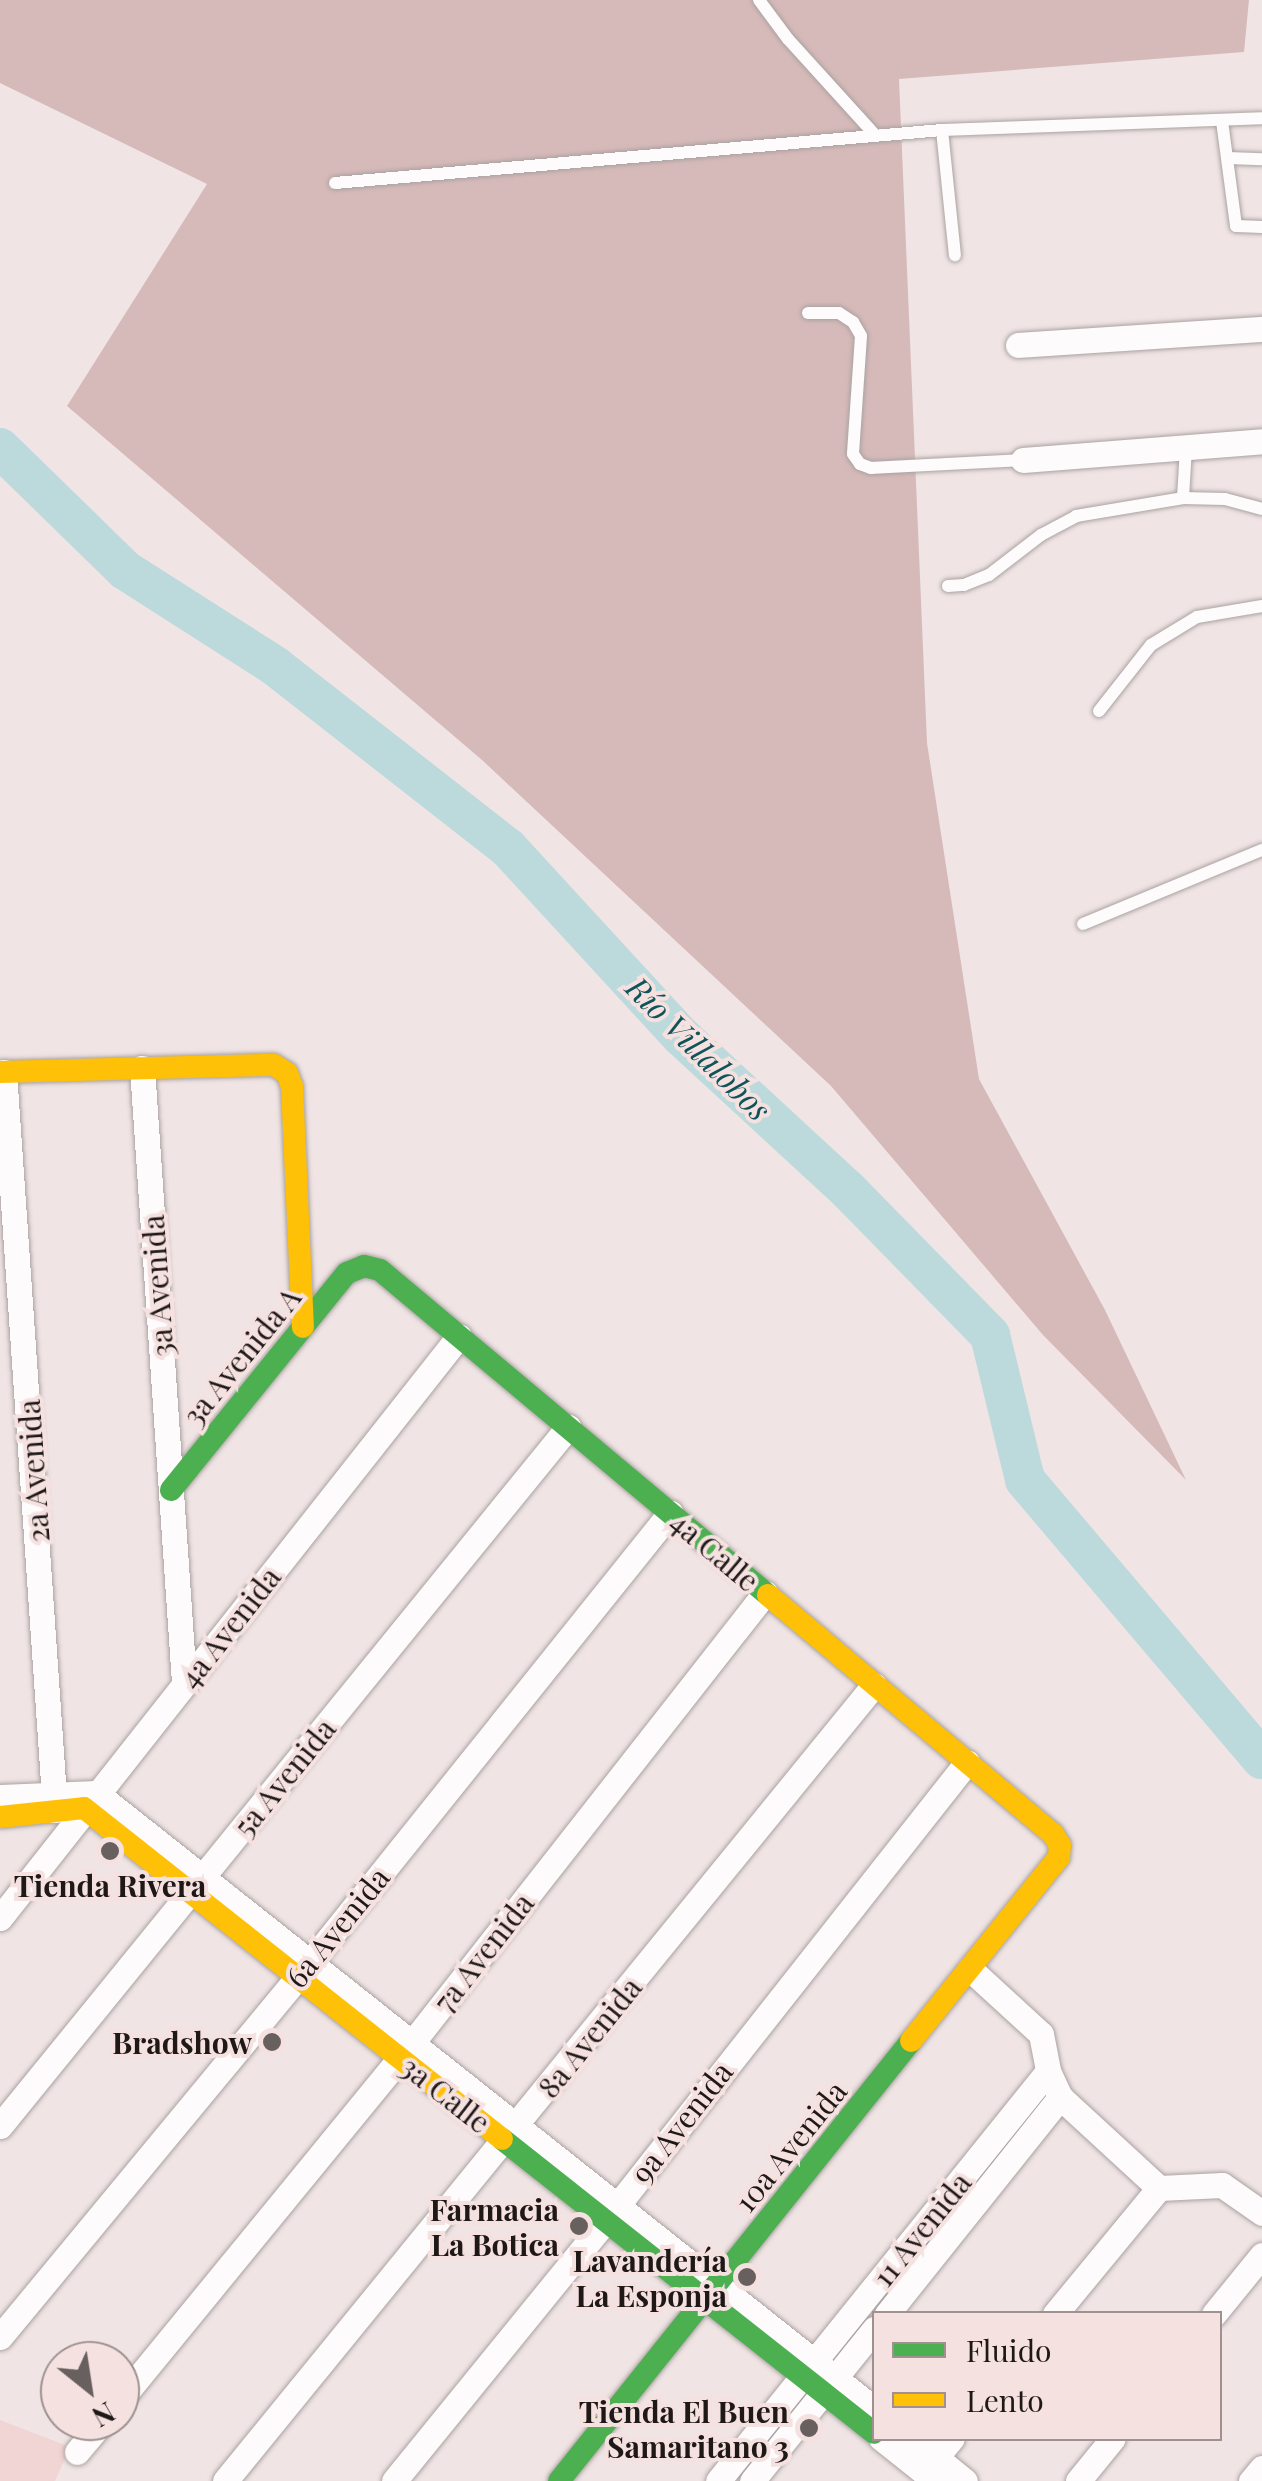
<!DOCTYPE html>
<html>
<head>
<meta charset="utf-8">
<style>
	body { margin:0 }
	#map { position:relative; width:1262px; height:2481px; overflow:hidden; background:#f0e5e4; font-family:"Playfair Display",serif }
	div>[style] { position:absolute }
	.green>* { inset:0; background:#f1d4d4 }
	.forest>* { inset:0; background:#d6bab9 }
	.river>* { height:40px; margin:-20px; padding:0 20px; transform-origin:20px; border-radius:20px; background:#bcd9dc }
	.roads { filter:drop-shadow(0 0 2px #aaa2a2) drop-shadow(0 0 2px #aaa2a2) }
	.lane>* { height:12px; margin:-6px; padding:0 6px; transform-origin:6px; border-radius:6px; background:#fdfbfb }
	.street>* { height:25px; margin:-12.5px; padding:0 12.5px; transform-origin:12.5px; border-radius:12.5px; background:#fdfbfb }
	.fast>* { height:22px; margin:-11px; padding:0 11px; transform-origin:11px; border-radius:11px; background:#4caf50 }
	.slow>* { height:22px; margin:-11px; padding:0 11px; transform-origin:11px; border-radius:11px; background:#ffc107 }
	.dots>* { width:28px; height:28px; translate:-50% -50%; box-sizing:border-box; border:5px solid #f4e1e0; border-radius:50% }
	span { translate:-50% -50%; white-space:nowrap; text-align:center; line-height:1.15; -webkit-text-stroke:8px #f4e1e0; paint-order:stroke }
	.street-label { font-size:30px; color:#1e1817 }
	.poi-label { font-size:30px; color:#1e1817; font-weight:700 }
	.right { translate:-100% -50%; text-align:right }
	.water-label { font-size:32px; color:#105459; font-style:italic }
	.legend { position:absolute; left:872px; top:2311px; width:350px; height:130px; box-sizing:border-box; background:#f4e1e0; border:2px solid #9e9190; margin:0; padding:12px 18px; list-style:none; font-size:30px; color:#1e1817 }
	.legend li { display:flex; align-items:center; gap:20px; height:50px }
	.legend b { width:50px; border:2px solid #9e9190 }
	.north { position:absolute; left:40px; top:2341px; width:100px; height:100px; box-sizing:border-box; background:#f4e1e0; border:2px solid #9e9190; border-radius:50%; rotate:150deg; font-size:28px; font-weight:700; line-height:40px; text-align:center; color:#1e1817 }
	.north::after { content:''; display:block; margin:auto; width:35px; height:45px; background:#68605f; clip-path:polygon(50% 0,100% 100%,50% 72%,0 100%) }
</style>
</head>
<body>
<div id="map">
	<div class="green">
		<div style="clip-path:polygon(0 2420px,70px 2447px,55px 2481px,0 2481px)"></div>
	</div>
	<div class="forest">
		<div style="clip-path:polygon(0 0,1249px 0,1244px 52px,899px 79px,927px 743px,979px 1079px,1105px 1310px,1186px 1480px,1043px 1335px,831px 1086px,482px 760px,67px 406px,207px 184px,0 83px)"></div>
	</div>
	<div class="river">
		<div style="left:0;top:448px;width:175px;rotate:44.3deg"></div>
		<div style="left:125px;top:570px;width:178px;rotate:32.6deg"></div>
		<div style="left:275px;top:666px;width:296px;rotate:38deg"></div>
		<div style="left:508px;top:848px;width:255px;rotate:47.4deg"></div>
		<div style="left:681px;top:1036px;width:224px;rotate:42.7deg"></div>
		<div style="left:846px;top:1188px;width:206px;rotate:45.6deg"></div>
		<div style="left:990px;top:1335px;width:149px;rotate:76.4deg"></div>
		<div style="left:1025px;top:1480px;width:366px;rotate:49.7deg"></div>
	</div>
	<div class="roads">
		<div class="lane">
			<div style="left:759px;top:0;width:49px;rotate:53.4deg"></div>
			<div style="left:788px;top:39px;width:131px;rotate:47.8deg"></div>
			<div style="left:1222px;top:121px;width:106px;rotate:82.4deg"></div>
			<div style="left:1236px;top:226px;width:26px;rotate:2deg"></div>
			<div style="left:942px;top:130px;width:126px;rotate:84.1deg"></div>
			<div style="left:1228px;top:158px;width:34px;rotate:2deg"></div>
			<div style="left:335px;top:183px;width:609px;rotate:-4.99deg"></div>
			<div style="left:942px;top:130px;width:320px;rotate:-2.1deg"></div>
			<div style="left:808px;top:313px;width:31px"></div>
			<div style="left:839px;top:313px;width:17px;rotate:33deg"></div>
			<div style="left:853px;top:322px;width:16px;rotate:60deg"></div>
			<div style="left:861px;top:336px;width:118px;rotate:93.9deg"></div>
			<div style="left:853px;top:454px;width:12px;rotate:55deg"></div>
			<div style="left:860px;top:464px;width:12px;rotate:20deg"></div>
			<div style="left:871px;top:468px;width:152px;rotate:-3deg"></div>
			<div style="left:1183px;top:498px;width:51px;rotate:-86.6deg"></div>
			<div style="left:948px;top:586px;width:16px;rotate:-4deg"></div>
			<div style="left:964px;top:585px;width:27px;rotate:-22deg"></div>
			<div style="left:989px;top:575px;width:66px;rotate:-37.6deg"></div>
			<div style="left:1041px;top:535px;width:40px;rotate:-28deg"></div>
			<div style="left:1076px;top:516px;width:109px;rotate:-9.5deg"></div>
			<div style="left:1183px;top:498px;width:42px;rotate:1.4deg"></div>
			<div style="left:1225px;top:499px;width:38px;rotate:15deg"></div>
			<div style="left:1099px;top:711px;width:84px;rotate:-51.8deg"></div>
			<div style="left:1151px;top:645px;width:54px;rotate:-31.3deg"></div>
			<div style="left:1197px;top:617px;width:66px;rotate:-9.6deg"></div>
			<div style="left:1083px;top:924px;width:194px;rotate:-22.5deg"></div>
		</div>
		<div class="street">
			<div style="left:1018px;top:345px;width:245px;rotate:-3.8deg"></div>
			<div style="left:1023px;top:460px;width:240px;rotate:-4.5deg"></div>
			<div style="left:142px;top:1068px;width:616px;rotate:86.09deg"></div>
			<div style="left:4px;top:1072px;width:740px;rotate:86.05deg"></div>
			<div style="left:0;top:1797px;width:96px;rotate:-2.4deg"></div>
			<div style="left:96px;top:1793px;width:992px;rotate:38.37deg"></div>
			<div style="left:0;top:1918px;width:741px;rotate:-51.74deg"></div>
			<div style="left:970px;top:1969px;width:96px;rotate:42.5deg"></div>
			<div style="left:1041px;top:2034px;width:38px;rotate:79deg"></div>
			<div style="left:1048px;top:2071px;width:29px;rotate:65deg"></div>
			<div style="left:1060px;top:2097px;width:134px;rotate:42.6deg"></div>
			<div style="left:1159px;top:2188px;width:63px;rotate:-2.7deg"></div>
			<div style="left:1222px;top:2185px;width:49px;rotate:35deg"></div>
			<div style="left:0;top:2126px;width:901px;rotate:-50.9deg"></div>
			<div style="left:887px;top:2314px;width:278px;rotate:-51.4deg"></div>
			<div style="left:1055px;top:2314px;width:163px;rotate:-50.5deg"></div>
			<div style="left:1214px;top:2314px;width:76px;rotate:-50.9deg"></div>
			<div style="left:0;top:2337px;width:487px;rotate:-50.4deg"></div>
			<div style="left:310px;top:1962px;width:576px;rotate:-51.28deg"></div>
			<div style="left:120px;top:2400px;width:461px;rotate:-50.7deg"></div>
			<div style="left:412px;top:2043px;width:572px;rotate:-51.89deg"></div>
			<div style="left:881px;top:2438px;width:69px;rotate:38.5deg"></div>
			<div style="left:912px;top:2438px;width:68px;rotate:39.1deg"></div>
			<div style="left:77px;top:2452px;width:40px;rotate:-50deg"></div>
			<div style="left:926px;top:2469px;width:40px;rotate:-50deg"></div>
			<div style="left:225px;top:2481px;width:1027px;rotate:-50.81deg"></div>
			<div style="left:394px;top:2481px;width:336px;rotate:-50.9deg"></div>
			<div style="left:606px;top:2220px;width:583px;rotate:-51.75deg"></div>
			<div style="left:718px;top:2481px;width:526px;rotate:-51.17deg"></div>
			<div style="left:752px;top:2481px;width:195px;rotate:-51.2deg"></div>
			<div style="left:1078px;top:2481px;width:55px;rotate:-50.9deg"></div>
			<div style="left:1251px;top:2481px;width:17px;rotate:-50deg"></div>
		</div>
		<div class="fast">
			<div style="left:171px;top:1490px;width:279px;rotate:-51deg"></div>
			<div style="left:347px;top:1273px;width:18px;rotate:-22deg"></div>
			<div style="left:364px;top:1266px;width:16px;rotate:14deg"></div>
			<div style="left:380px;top:1270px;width:506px;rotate:39.95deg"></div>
			<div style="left:502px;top:2139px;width:474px;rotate:38.3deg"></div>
			<div style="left:559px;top:2481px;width:563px;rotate:-51.34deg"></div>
		</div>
		<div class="slow">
			<div style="left:0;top:1072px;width:274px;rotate:-1.5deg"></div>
			<div style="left:274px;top:1065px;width:15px;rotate:32deg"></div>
			<div style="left:287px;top:1073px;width:15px;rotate:70deg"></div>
			<div style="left:292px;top:1087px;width:240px;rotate:87.4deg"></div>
			<div style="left:768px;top:1595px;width:372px;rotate:40deg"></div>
			<div style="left:1053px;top:1834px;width:13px;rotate:58deg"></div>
			<div style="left:1060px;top:1845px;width:12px;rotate:95deg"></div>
			<div style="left:1059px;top:1857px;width:236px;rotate:128.8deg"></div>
			<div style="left:0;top:1817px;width:84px;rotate:-6.1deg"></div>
			<div style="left:84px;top:1808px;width:533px;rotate:38.37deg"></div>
		</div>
	</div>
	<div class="dots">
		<div style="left:110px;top:1851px;background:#68605f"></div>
		<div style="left:272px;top:2042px;background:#68605f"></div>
		<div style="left:579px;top:2226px;background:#68605f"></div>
		<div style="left:747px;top:2277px;background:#68605f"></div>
		<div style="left:809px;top:2428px;background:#68605f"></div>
	</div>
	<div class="street-label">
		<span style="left:157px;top:1286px;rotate:-94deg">3a Avenida</span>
		<span style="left:241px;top:1356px;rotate:-51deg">3a Avenida A</span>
		<span style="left:33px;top:1471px;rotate:-94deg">2a Avenida</span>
		<span style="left:715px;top:1551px;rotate:40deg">4a Calle</span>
		<span style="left:229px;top:1627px;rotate:-52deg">4a Avenida</span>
		<span style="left:284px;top:1777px;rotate:-51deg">5a Avenida</span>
		<span style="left:337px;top:1927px;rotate:-51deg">6a Avenida</span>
		<span style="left:483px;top:1952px;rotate:-52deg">7a Avenida</span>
		<span style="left:589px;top:2037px;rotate:-51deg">8a Avenida</span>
		<span style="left:446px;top:2094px;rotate:38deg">3a Calle</span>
		<span style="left:681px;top:2122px;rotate:-52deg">9a Avenida</span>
		<span style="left:790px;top:2146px;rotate:-51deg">10a Avenida</span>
		<span style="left:921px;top:2229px;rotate:-51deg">11 Avenida</span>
	</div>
	<div class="poi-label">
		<span style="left:110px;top:1885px">Tienda Rivera</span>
		<span class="right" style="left:252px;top:2042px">Bradshow</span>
		<span class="right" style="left:559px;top:2226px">Farmacia<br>La Botica</span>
		<span class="right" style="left:727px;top:2277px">Lavandería<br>La Esponja</span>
		<span class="right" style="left:789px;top:2428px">Tienda El Buen<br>Samaritano 3</span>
	</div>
	<div class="water-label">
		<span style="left:699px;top:1048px;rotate:45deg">Río Villalobos</span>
	</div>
	<ul class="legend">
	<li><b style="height:12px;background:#4caf50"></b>Fluido</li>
	<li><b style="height:12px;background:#ffc107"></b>Lento</li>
	</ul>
	<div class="north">N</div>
</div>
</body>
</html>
